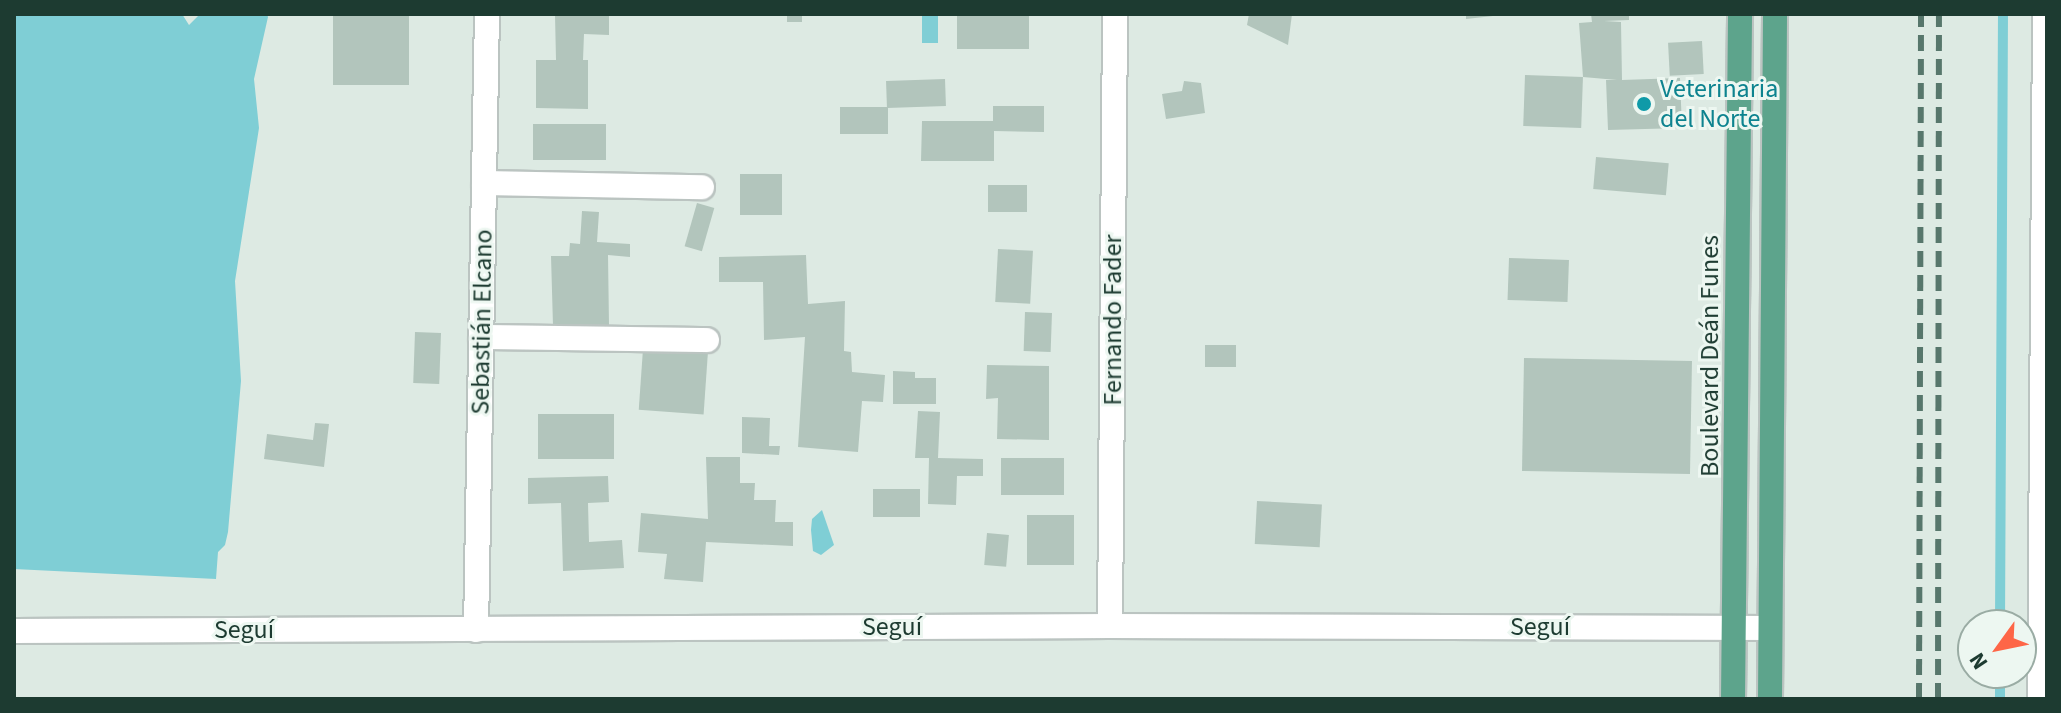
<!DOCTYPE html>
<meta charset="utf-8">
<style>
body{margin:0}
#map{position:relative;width:2061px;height:713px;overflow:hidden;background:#ddeae3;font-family:"Source Sans 3",sans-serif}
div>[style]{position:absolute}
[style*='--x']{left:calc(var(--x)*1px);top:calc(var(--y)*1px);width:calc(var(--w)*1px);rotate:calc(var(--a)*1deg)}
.water>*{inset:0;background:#7fced5;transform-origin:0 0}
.stream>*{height:10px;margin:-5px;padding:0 5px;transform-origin:5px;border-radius:5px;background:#7fced5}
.building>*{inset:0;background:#b2c5bc;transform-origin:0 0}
.roads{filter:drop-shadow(2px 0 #bbc4c1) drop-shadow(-2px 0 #bbc4c1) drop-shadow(0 2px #bbc4c1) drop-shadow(0 -2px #bbc4c1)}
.minor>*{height:24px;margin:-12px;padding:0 12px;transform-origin:12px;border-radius:12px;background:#fff}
.major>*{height:24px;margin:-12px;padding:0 12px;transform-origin:12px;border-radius:12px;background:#5da48c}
.rail>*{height:6px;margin-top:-3px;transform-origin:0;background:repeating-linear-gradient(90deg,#57776c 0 16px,transparent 0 24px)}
.dots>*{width:22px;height:22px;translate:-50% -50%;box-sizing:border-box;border:4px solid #edf7f1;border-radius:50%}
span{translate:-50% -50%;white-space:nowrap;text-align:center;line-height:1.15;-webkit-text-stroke:6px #edf7f1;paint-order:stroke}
.culture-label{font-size:26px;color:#0d838f}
.left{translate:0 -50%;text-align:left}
.street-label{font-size:26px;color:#1d3b31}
.frame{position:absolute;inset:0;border:16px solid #1d3b31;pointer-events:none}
.north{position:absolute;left:1957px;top:609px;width:80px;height:80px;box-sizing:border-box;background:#edf7f1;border:2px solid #9aaca4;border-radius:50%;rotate:237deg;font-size:22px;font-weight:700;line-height:32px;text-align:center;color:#1d3b31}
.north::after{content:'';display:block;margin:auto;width:28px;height:36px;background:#fe6647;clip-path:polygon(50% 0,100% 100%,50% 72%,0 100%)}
</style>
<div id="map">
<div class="water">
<div style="clip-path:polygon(14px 14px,182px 14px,189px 25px,200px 14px,267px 14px,268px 17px,254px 79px,259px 128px,235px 281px,241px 381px,228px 532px,225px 545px,218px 552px,216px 579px,14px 569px)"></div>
<div style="left:922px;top:14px;width:16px;height:29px"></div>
<div style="clip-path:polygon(822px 510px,834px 545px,821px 555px,813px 551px,811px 530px,812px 519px)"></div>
</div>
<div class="stream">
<div style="--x:2000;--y:625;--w:611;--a:-89.72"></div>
<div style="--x:2000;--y:699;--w:26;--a:-90"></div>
</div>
<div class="building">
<div style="left:333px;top:14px;width:76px;height:71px"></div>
<div style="clip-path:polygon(609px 14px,609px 35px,584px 34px,583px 60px,588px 60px,588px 109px,536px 108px,536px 60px,556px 60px,555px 15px)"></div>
<div style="left:787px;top:14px;width:15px;height:8px"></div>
<div style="left:957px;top:14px;width:72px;height:35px"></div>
<div style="clip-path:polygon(1249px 14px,1292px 14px,1288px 45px,1247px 25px)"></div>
<div style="clip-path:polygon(1466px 14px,1492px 14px,1493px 16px,1466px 19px)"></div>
<div style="clip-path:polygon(1591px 14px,1629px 14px,1629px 20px,1604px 21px,1621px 22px,1622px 80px,1680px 78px,1682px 128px,1608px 130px,1606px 80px,1617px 80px,1583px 77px,1579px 23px,1592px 22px)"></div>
<div style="left:1702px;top:41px;width:33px;height:34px;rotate:87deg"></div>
<div style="left:1525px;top:75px;width:58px;height:51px;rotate:2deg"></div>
<div style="left:945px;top:79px;width:27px;height:59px;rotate:88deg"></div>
<div style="clip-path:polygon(1184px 81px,1201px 83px,1205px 113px,1166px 119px,1162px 94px,1182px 91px)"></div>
<div style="clip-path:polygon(993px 106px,1044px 106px,1044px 132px,994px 131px,994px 161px,921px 161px,922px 121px,993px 121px)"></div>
<div style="left:840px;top:107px;width:48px;height:27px"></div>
<div style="left:533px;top:124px;width:73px;height:36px"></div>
<div style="left:1596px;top:157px;width:73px;height:32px;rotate:5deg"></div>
<div style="left:740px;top:174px;width:42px;height:41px"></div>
<div style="left:988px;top:185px;width:39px;height:27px"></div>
<div style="left:697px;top:203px;width:18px;height:45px;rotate:16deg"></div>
<div style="clip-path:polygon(582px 211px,599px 212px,597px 242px,630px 244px,630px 257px,608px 255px,609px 325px,553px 326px,551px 256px,569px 256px,570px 243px,580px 244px)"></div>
<div style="left:998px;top:249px;width:35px;height:53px;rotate:3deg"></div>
<div style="clip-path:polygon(806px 255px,808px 304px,845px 301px,844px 351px,851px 352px,852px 372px,885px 375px,883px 402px,862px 401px,858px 452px,798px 447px,805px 337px,764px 340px,763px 282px,719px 282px,719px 257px)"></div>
<div style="left:1509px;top:258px;width:60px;height:42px;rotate:2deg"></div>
<div style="left:1025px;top:312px;width:27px;height:39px;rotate:2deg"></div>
<div style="left:415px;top:332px;width:26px;height:51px;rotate:2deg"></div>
<div style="left:1205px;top:345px;width:31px;height:22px"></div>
<div style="left:643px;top:349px;width:65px;height:61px;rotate:4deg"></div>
<div style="left:1524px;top:358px;width:168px;height:113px;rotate:1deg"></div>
<div style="clip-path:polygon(987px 365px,1049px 366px,1049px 440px,997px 439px,998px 398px,986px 399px)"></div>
<div style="clip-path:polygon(893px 371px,915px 372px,915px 378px,936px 378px,936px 404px,893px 404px)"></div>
<div style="clip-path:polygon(918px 411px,940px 412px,938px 458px,983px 459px,983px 476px,957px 476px,956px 505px,928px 504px,929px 458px,915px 458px)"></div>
<div style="left:538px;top:414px;width:76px;height:45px"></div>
<div style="clip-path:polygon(742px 417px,770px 418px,769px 446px,780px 446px,779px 455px,742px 453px)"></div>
<div style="clip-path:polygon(315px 423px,329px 424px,324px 467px,264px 459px,267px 434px,313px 440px)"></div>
<div style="clip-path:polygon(706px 457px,740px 457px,740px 483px,755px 483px,754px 500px,776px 500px,775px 522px,793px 522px,793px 546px,706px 542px,703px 582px,664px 579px,667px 554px,638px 552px,641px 513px,708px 519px)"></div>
<div style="left:1001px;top:458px;width:63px;height:37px"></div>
<div style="clip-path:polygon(608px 476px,609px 502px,588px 503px,589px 542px,622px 540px,624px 568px,563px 571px,561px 503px,528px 504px,528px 478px)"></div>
<div style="left:873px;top:489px;width:47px;height:28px"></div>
<div style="left:1257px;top:501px;width:65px;height:43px;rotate:3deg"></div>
<div style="left:1027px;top:515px;width:47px;height:50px"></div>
<div style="left:987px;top:533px;width:22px;height:32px;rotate:5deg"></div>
</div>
<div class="roads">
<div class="minor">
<div style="--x:484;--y:183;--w:218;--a:1.1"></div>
<div style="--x:481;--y:337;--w:226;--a:0.8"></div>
<div style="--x:1110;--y:626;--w:612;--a:-89.53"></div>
<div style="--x:476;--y:630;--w:616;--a:-88.98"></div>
<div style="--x:14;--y:631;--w:1096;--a:-0.26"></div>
<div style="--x:1110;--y:626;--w:660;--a:0.17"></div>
<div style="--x:2040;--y:699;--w:685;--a:-89.58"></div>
</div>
<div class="major">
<div style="--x:1733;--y:699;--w:685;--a:-89.41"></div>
<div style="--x:1770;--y:699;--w:685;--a:-89.58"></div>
</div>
</div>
<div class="rail">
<div style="--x:1919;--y:699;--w:685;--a:-89.83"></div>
<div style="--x:1938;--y:699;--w:685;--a:-89.92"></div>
</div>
<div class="dots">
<div style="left:1644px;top:104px;background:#0f9aa8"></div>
</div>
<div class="culture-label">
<span class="left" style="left:1660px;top:104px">Veterinaria<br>del Norte</span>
</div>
<div class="street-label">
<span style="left:1113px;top:320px;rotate:-90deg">Fernando Fader</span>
<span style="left:482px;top:322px;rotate:-89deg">Sebastián Elcano</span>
<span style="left:1710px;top:356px;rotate:-90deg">Boulevard Deán Funes</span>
<span style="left:892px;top:627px">Seguí</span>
<span style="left:1540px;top:627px">Seguí</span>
<span style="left:244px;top:630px">Seguí</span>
</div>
<div class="frame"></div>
<div class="north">N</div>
</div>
